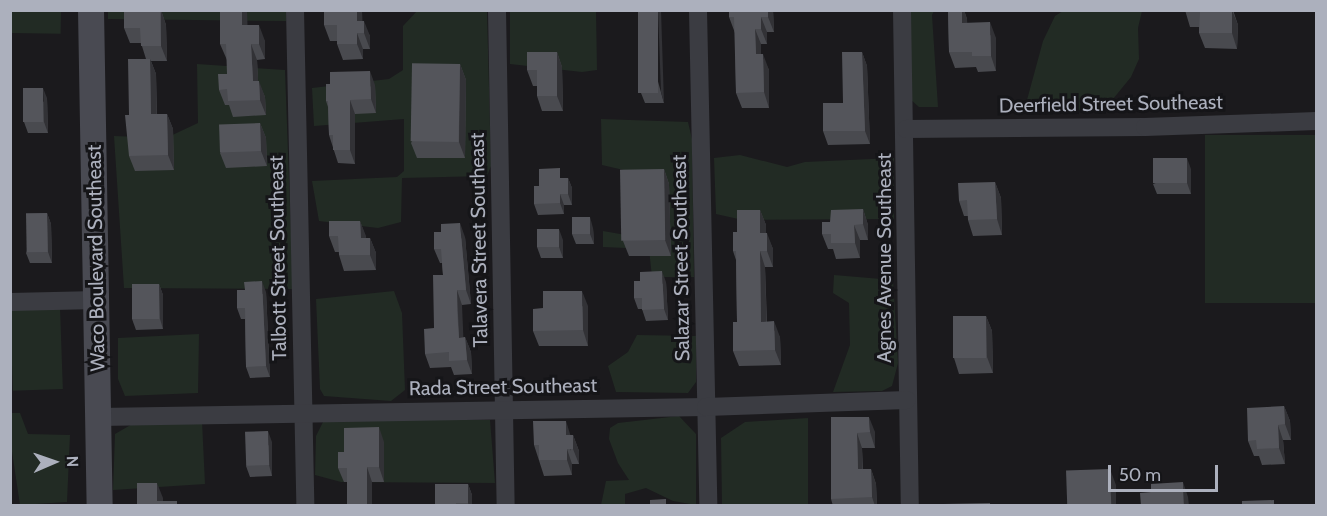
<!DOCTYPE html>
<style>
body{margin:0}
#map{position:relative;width:1327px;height:516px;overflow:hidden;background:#1b1a1d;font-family:Cabin,sans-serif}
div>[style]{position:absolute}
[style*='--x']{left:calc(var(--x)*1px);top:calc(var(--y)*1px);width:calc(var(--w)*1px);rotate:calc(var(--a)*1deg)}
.green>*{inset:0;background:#222b24;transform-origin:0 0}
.street>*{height:18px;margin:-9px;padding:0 9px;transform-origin:9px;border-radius:9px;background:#3b3c42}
.secondary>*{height:26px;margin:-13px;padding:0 13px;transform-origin:13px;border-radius:13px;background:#494a52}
.wall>*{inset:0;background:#494a4f}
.shaded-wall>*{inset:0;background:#323236}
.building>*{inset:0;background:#54555b;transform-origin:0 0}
span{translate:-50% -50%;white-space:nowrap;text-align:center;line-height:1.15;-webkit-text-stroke:6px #151518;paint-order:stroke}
.street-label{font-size:20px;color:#acb0bd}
.frame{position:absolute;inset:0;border:12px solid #acb0bd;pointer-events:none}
.north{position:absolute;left:24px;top:432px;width:60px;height:60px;-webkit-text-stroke:4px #151518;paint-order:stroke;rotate:88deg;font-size:16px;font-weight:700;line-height:24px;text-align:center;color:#acb0bd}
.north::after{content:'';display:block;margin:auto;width:21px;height:27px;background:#acb0bd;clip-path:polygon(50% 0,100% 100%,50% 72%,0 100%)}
.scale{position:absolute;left:1108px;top:465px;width:110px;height:27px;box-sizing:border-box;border:3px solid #acb0bd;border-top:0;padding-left:8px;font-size:18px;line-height:21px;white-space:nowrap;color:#acb0bd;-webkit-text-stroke:4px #151518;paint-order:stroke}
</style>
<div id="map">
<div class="green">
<div style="left:11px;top:10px;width:50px;height:23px;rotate:1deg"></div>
<div style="clip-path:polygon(286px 10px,286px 21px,108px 19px,108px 11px)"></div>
<div style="clip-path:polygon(417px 11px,487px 11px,491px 166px,487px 176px,402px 178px,401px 222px,378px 228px,319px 221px,312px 181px,397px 177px,404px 171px,404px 119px,314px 126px,312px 88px,389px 79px,403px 70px,403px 26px)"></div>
<div style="clip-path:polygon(510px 11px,596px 11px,597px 70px,582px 72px,510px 64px)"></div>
<div style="clip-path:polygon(908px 11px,934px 11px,932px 15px,938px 107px,919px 107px,911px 100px)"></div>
<div style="clip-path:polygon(1063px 11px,1142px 11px,1138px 28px,1139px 59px,1131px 77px,1104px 110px,1024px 111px,1043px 41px,1055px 16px)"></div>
<div style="clip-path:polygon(197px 64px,285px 70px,293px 289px,124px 288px,114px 136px,166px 138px,198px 123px)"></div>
<div style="clip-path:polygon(601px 119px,688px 122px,692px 139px,694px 277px,652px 277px,649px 249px,603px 247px,603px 231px,643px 238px,628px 171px,602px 165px)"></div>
<div style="left:1316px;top:135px;width:168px;height:111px;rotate:90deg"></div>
<div style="clip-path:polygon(740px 155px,787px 167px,805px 162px,894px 158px,894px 219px,743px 220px,716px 214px,714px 158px)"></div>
<div style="clip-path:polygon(834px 275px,893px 280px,898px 363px,892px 386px,882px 391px,833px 392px,850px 345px,849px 303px,833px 293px)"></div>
<div style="clip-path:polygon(394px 291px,402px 313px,405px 390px,391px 401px,324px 396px,320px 389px,316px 299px)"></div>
<div style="left:60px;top:307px;width:82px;height:50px;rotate:88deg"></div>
<div style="clip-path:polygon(199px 334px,198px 393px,125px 396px,118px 379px,118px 338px)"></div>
<div style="clip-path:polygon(637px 335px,696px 336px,696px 382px,688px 393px,616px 392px,608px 366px,628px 352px)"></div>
<div style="clip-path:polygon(11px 413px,20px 413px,28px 434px,70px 435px,67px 502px,20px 505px,11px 445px)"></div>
<div style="clip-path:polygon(679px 416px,696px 434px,696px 505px,673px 501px,646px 488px,625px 494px,625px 505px,601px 505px,606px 481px,629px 480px,618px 463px,609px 439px,610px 428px,618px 423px)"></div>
<div style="clip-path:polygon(325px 418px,490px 420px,495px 483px,341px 482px,315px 475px,316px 436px)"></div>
<div style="clip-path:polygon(808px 418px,808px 505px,722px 505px,721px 438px,745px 422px)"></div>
<div style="clip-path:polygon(202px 421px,205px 484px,113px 490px,115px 434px,134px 423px)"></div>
</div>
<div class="street">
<div style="--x:295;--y:10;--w:496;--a:88.8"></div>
<div style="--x:497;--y:10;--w:496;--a:89"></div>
<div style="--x:698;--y:10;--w:496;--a:88.8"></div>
<div style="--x:902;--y:10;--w:496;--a:89.1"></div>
<div style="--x:906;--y:129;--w:239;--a:-0.5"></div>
<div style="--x:1145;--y:127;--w:171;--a:-2"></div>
<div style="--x:10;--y:302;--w:87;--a:-1.3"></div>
<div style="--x:99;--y:417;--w:607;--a:-0.94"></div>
<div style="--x:706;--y:407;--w:201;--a:-2"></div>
</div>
<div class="secondary">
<div style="--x:91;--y:10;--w:496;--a:89"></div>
</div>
<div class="wall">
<div style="clip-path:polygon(161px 10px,166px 25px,167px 61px,151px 61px,156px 74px,157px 114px,167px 114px,173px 129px,174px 170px,135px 171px,129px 156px,129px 115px,146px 59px,141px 43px,130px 43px,124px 28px)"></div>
<div style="clip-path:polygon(220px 10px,247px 10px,247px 25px,265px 41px,265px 59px,257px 60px,258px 81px,265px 97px,266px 115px,233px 117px,229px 105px,225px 105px,219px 90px,227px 74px,227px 60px,220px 44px)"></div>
<div style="clip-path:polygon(638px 10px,664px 103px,645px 103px,641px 93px)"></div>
<div style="clip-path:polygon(729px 10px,773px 10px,774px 32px,767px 32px,767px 44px,761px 44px,761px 54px,769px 70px,769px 108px,742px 108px,736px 93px,735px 33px,729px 17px)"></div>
<div style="clip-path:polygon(948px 10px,964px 10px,967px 19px,967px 23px,996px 38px,996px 71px,978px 72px,976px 67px,955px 68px,949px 52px)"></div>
<div style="clip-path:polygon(1185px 10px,1233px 10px,1238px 25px,1237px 49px,1205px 48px,1199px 33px,1199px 27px,1190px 27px)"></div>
<div style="clip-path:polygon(362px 21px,370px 36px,370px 49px,363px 49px,363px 59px,343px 60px,337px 44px,337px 41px,330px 41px,324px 25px)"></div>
<div style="clip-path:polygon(557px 52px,562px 67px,563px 111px,542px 111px,537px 96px,537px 86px,533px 86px,527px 70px)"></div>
<div style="clip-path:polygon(862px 52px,867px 66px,870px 144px,828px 145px,823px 131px,843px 103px)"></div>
<div style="clip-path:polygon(460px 64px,466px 80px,465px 158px,417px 158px,411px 143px)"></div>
<div style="clip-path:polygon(375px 85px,376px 113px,355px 114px,355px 164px,338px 163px,329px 135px,328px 107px,326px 101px)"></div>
<div style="clip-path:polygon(47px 98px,48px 133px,28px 133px,24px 122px)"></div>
<div style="clip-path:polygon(260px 123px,266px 138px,267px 166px,226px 168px,220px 153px)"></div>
<div style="clip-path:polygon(664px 169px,669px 184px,671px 256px,629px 256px,623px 241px)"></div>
<div style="clip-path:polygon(1191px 169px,1191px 194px,1157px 194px,1153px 184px)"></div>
<div style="clip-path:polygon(563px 178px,568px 178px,572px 188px,572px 205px,564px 205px,564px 214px,538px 215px,534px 204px,539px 186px)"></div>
<div style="clip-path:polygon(995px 182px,1001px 198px,1002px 235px,973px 236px,968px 220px,968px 216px,964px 216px,959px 201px)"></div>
<div style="clip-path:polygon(863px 209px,868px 225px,868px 240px,860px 240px,860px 258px,836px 259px,833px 249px,828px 249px,822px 234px,830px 222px)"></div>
<div style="clip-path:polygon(760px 210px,766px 225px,766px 233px,773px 249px,773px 267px,765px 267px,767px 322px,780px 337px,781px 365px,739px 366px,733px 351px,737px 322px,736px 260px,733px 251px,737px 232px)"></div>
<div style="clip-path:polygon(47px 213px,51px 224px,52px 263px,30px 263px,26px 253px)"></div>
<div style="clip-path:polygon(360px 221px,366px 238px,370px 238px,376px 253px,376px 270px,344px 271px,339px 255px,339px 252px,335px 252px,329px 236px)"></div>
<div style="clip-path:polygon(593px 228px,594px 244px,576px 244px,572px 234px)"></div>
<div style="clip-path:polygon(465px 237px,471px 304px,462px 305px,462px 324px,463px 338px,465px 337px,471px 352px,472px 374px,454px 375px,451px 367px,430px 368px,425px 354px,434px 328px,443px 275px,442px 263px,440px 263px,434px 249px)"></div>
<div style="clip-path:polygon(563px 240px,563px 258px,541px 258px,537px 247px)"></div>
<div style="clip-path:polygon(666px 282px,668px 320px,646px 321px,642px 309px,638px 309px,634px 298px)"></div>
<div style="clip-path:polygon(159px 284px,163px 295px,163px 329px,136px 330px,132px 319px)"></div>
<div style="clip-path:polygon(266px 292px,270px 377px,250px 378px,246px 367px,245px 319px,241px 319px,237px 308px)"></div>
<div style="clip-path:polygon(588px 306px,588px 346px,539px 346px,533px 331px,543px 308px)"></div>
<div style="clip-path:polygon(986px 316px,992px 331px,993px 373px,959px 374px,954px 358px)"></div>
<div style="clip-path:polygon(1284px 406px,1290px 421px,1291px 440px,1283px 440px,1285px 464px,1262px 465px,1259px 456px,1254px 456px,1248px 441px)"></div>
<div style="clip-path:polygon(831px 417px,875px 432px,875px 448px,862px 448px,863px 469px,871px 469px,876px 484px,877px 506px,833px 506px,831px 499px)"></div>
<div style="clip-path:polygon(571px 435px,573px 435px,579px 451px,579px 464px,572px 464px,572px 475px,544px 476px,534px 445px)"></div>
<div style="clip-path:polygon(272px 442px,272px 476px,250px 477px,246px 466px)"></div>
<div style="clip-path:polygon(384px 442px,384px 482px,344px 482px,338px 468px,344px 452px)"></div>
<div style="clip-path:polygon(468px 484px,472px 495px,472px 506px,435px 506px)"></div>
</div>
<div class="shaded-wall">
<div style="clip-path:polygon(161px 10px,166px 25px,167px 61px,161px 46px)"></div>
<div style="clip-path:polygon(242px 10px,247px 10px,248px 41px,242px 25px)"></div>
<div style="clip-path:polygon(357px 10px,362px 10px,363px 33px,357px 21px)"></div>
<div style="clip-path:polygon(658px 10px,661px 10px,664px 103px,661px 92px)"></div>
<div style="clip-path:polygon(768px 10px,773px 10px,774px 32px,768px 17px)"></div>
<div style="clip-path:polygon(962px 10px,964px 10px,967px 19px,968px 38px,962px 23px)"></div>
<div style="clip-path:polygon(1232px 10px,1238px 25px,1237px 49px,1232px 33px)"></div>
<div style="clip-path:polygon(761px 17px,767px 32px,767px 44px,761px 29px)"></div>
<div style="clip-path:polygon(364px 21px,370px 36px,370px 49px,364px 33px)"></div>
<div style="clip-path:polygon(990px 22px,996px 38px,996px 71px,991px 56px)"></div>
<div style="clip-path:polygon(259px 25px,265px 41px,265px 59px,259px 44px)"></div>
<div style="clip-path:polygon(755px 29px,761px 44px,761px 70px,756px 54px)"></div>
<div style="clip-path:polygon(357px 33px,363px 49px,363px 59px,357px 44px)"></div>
<div style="clip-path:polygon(251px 44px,257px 60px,259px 97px,253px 81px)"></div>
<div style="clip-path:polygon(557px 52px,562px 67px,563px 111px,557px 96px)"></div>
<div style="clip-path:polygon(862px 52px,867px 66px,870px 144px,865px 131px)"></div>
<div style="clip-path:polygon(763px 54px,769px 70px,769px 108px,764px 92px)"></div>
<div style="clip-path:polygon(150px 59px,156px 74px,157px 130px,151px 114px)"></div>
<div style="clip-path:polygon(460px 64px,466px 80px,465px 158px,459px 142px)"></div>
<div style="clip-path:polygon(370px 71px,375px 85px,376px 113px,371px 99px)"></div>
<div style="clip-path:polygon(259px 81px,265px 97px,266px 115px,260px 100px)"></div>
<div style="clip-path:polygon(43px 88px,47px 98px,48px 133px,44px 122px)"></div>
<div style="clip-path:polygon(350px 100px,355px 114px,355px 164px,350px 150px)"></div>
<div style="clip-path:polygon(167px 114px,173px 129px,174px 170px,168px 155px)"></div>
<div style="clip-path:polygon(260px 123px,266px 138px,267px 166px,261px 151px)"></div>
<div style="clip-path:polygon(1187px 158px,1191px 169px,1191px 194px,1187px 183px)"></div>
<div style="clip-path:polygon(664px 169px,669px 184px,671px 256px,665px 240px)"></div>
<div style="clip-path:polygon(568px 178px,572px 188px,572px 205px,568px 194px)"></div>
<div style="clip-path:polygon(995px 182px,1001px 198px,1002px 235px,997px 219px)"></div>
<div style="clip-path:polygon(560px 194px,564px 205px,564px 214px,560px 203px)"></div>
<div style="clip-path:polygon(863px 209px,868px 225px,868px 240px,863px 224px)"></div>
<div style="clip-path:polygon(760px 210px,766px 225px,766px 249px,760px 233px)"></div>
<div style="clip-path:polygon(47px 213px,51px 224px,52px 263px,48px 252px)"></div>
<div style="clip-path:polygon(590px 217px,593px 228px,594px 244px,590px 234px)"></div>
<div style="clip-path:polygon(360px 221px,366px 236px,366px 254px,361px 238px)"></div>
<div style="clip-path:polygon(460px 223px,465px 237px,471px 304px,466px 290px)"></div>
<div style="clip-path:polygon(854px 225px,860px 240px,860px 258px,855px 243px)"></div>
<div style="clip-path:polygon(559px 229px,563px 240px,563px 258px,559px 247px)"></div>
<div style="clip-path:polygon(767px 233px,773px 249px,773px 267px,767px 251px)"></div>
<div style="clip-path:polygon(370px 238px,376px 253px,376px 270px,370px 255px)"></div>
<div style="clip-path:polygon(760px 251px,765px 267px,767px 337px,761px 322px)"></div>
<div style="clip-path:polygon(662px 271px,666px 282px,668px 320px,664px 309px)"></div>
<div style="clip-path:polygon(262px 281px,266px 292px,270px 377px,266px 366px)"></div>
<div style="clip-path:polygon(159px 284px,163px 295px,163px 329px,160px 319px)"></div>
<div style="clip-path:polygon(457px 290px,462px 305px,464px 352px,459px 338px)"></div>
<div style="clip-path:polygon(582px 291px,588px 306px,588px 346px,583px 330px)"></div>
<div style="clip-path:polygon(986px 316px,992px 331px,993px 373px,987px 357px)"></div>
<div style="clip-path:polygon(774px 321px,780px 337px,781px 365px,775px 350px)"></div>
<div style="clip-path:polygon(465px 337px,471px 352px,472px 374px,467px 360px)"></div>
<div style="clip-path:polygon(1284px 406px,1290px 421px,1291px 440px,1285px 424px)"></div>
<div style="clip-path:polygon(869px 417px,875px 432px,875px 448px,870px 432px)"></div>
<div style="clip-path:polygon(566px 421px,571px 437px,571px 451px,566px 435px)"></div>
<div style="clip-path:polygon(1278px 425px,1283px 440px,1285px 464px,1279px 448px)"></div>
<div style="clip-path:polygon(379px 427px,384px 442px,384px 482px,379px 467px)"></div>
<div style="clip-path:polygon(268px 431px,272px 442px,272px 476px,269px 465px)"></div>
<div style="clip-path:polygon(857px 433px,862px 448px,863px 485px,858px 469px)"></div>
<div style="clip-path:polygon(573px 435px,579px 451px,579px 464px,573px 449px)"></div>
<div style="clip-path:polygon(567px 449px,572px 464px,572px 475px,567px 460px)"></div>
<div style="clip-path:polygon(367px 467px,372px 482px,372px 506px,367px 506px)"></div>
<div style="clip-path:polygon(871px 469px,876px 484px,877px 506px,875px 506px,872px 497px)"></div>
<div style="clip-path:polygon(1110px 469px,1116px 485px,1116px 506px,1111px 506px)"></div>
<div style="clip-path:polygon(1183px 482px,1188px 497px,1189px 506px,1184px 506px)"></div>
<div style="clip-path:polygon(157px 483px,163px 498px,163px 506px,157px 501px)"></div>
<div style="clip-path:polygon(468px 484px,472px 495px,472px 506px,469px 506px,468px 503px)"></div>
</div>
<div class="building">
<div style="clip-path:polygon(124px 10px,160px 10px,161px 46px,141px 46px,140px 28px,124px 28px)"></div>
<div style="clip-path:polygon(220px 10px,242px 10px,242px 25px,259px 25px,259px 44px,251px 44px,253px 81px,259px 81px,260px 100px,228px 101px,227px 89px,219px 90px,218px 74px,227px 74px,226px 44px,220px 44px)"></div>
<div style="clip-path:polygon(324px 10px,357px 10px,357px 21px,364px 21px,364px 33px,357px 33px,357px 44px,337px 44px,337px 25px,324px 25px)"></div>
<div style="left:638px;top:10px;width:20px;height:83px"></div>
<div style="clip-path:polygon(729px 10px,768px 10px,768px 17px,761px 17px,761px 29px,755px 29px,756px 54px,763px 54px,764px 92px,736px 93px,734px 17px,729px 17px)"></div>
<div style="clip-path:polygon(948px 10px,962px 10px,962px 23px,990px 22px,991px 56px,972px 56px,972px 52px,949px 52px)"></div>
<div style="clip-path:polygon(1185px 10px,1232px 10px,1232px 33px,1199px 33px,1200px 12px,1185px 12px)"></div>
<div style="clip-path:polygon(527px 52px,557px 52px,557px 96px,537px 96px,537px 70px,527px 70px)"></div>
<div style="clip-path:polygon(842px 52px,862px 52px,865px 131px,823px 131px,823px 103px,843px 103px)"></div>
<div style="clip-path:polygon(128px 59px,150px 59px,151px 114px,167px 114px,168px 155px,129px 156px,125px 115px,129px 115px)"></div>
<div style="left:460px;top:64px;width:78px;height:48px;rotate:91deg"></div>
<div style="clip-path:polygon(370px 71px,371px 99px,350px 100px,350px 150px,333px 150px,333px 135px,329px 135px,328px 101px,326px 101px,326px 84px,330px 84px,330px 72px)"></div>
<div style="left:23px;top:88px;width:20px;height:34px"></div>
<div style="left:260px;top:123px;width:28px;height:41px;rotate:88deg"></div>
<div style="left:1187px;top:158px;width:25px;height:34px;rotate:90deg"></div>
<div style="clip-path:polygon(560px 168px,560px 178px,568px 178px,568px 194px,560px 194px,560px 203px,534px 204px,534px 186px,539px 186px,539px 169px)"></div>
<div style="left:664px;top:169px;width:71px;height:44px;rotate:89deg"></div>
<div style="clip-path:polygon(995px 182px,997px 219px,968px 220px,967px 200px,959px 201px,958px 183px)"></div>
<div style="clip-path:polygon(863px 209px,863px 224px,854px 225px,855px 243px,831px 243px,831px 234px,822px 234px,822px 222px,830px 222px,831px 210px)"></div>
<div style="clip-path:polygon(737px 210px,760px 210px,760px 233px,767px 233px,767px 251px,760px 251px,761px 322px,774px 321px,775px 350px,733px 351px,733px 322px,737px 322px,736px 251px,733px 251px,733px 232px,737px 232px)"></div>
<div style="left:47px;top:213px;width:39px;height:21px;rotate:89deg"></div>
<div style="left:590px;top:217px;width:17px;height:18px;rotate:90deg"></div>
<div style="clip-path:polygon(329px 221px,360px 221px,361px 238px,370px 238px,370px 255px,339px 255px,338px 236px,329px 236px)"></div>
<div style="clip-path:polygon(460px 223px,466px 290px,457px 290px,457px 310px,459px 338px,465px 337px,467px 360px,449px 361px,449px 352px,425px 354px,424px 329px,434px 328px,433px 275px,443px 275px,441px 249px,434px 249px,434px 232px,441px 232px,441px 224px)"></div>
<div style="left:559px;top:229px;width:18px;height:22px;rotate:90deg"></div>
<div style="clip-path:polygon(662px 271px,664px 309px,642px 310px,642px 298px,634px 298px,634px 281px,640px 281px,640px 272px)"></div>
<div style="clip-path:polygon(262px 281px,266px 366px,246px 367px,245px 308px,237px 308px,237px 290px,245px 290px,244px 282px)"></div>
<div style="left:132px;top:284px;width:27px;height:35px"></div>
<div style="clip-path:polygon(543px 291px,582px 291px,583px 330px,533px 331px,533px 309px,543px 308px)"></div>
<div style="left:953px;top:316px;width:33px;height:42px"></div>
<div style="clip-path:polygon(1284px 406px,1285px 424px,1278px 425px,1279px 448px,1257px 449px,1256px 440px,1248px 441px,1247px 408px)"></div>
<div style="clip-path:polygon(831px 417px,869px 417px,870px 432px,857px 433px,858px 469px,871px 469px,872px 497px,831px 499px)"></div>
<div style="clip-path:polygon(533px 421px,566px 421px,566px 435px,573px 435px,573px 449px,567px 449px,567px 460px,539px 460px,539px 445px,534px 445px)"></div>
<div style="clip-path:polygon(379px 427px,379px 467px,367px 467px,367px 506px,347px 506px,347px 468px,338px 468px,338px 452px,344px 452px,344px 428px)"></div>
<div style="left:268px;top:431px;width:34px;height:23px;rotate:88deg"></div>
<div style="left:1110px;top:469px;width:37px;height:44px;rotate:88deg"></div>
<div style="clip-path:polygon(1183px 482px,1184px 506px,1141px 506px,1140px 493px,1151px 492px,1151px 484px)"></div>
<div style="clip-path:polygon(137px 483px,157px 483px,157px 501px,177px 501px,177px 506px,137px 506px)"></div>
<div style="clip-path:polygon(435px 484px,468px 484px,468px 503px,456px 503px,456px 506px,435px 506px)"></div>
<div style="clip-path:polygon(666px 499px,666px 506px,650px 506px,650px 500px)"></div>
<div style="clip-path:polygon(1274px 500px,1274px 506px,1242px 506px,1242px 501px)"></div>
<div style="clip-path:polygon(990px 503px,990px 506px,943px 506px,943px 504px)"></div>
</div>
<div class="street-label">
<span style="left:1111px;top:104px;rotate:-1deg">Deerfield Street Southeast</span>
<span style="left:479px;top:240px;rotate:-91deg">Talavera Street Southeast</span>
<span style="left:96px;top:258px;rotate:-91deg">Waco Boulevard Southeast</span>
<span style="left:278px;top:258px;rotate:-91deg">Talbott Street Southeast</span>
<span style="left:681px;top:258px;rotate:-91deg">Salazar Street Southeast</span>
<span style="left:884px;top:258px;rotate:-90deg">Agnes Avenue Southeast</span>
<span style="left:503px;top:387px;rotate:-1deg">Rada Street Southeast</span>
</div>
<div class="frame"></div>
<div class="north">N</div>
<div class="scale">50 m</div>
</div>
